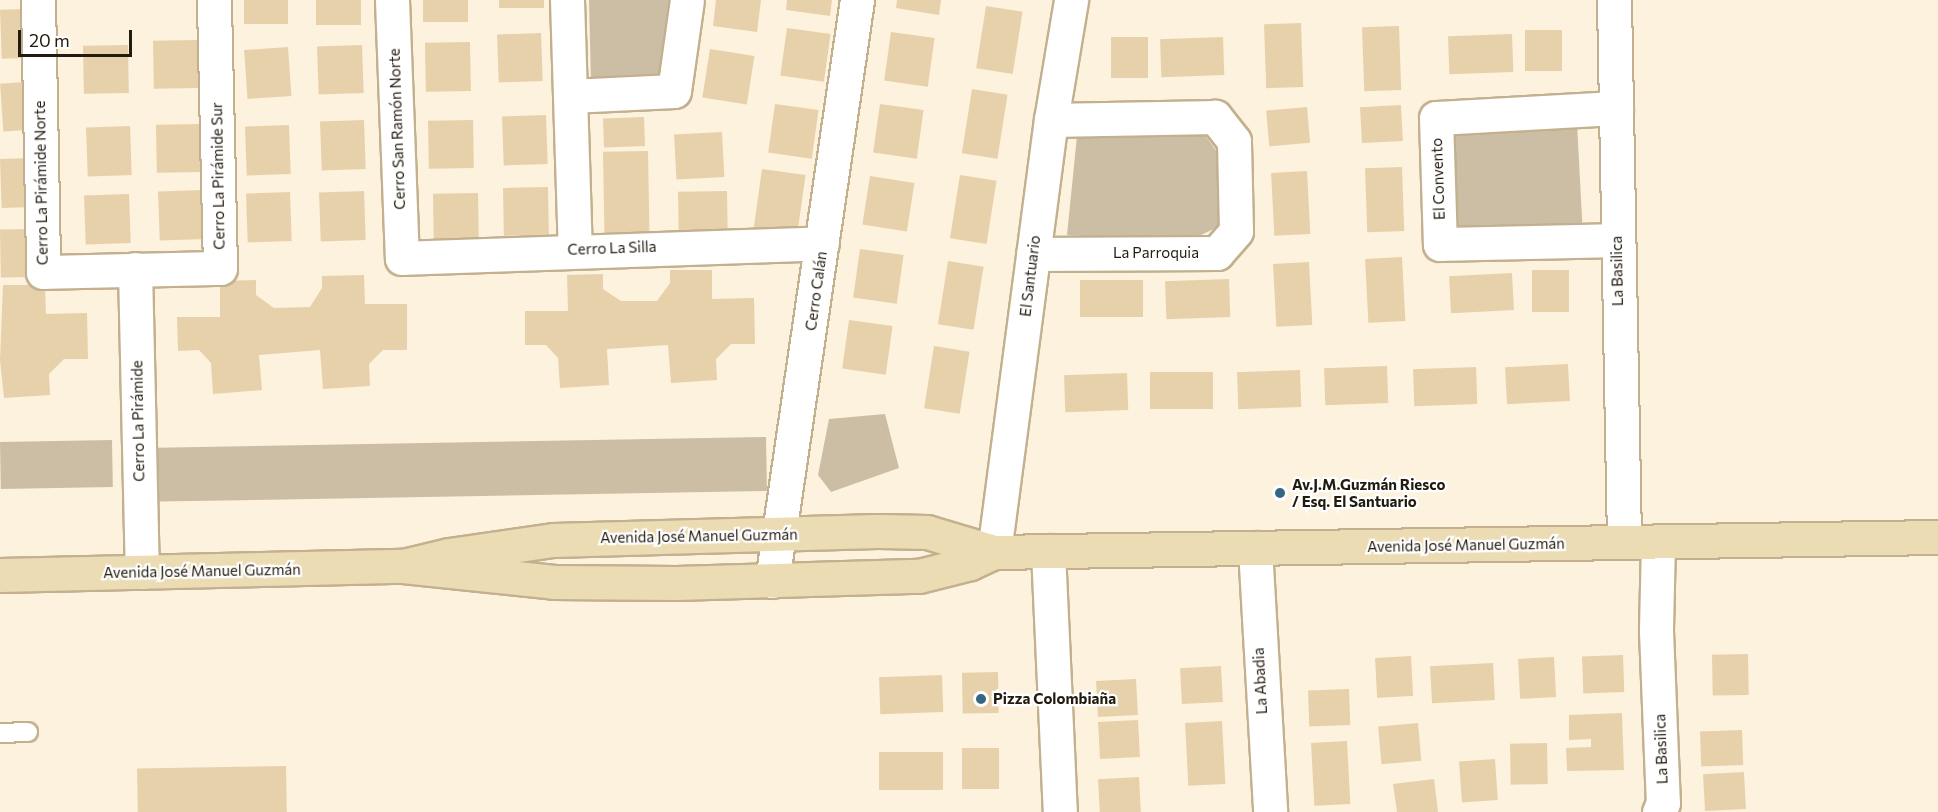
<!DOCTYPE html>
<meta charset="utf-8">
<style>
body{margin:0}
#map{position:relative;width:1938px;height:812px;overflow:hidden;background:#fdf2dd;font-family:Commissioner,sans-serif}
div>[style]{position:absolute}
[style*='--x']{left:calc(var(--x)*1px);top:calc(var(--y)*1px);width:calc(var(--w)*1px);rotate:calc(var(--a)*1deg)}
.green>*{inset:0;background:#ccbea5;transform-origin:0 0}
.building>*{inset:0;background:#e7d1aa;transform-origin:0 0}
.roads{filter:drop-shadow(2px 0 #c3b08f) drop-shadow(-2px 0 #c3b08f) drop-shadow(0 2px #c3b08f) drop-shadow(0 -2px #c3b08f)}
.lane>*{height:18px;margin:-9px;padding:0 9px;transform-origin:9px;border-radius:9px;background:#fff}
.street>*{height:33px;margin:-16.5px;padding:0 16.5px;transform-origin:16.5px;border-radius:16.5px;background:#fff}
.secondary>*{height:33px;margin:-16.5px;padding:0 16.5px;transform-origin:16.5px;border-radius:16.5px;background:#ecdcb4}
.dots>*{width:16px;height:16px;translate:-50% -50%;box-sizing:border-box;border:3px solid #fff;border-radius:50%}
span{translate:-50% -50%;white-space:nowrap;text-align:center;line-height:1.15;-webkit-text-stroke:4.5px #fff;paint-order:stroke}
.street-label{font-size:15px;color:#221b0f}
.poi-label{font-size:15px;color:#221b0f;font-weight:700}
.left{translate:0 -50%;text-align:left}
.scale{position:absolute;left:18px;top:30px;width:114px;height:27px;box-sizing:border-box;border:3px solid #221b0f;border-top:0;padding-left:8px;font-size:18px;line-height:21px;white-space:nowrap;color:#221b0f;-webkit-text-stroke:4px #fff;paint-order:stroke}
</style>
<div id="map">
<div class="green">
<div style="clip-path:polygon(589px 0,669px 0,659px 76px,591px 83px)"></div>
<div style="left:1577px;top:123px;width:106px;height:129px;rotate:87deg"></div>
<div style="clip-path:polygon(1204px 134px,1218px 153px,1218px 227px,1201px 235px,1137px 239px,1067px 235px,1077px 136px)"></div>
<div style="clip-path:polygon(885px 414px,899px 468px,831px 492px,818px 475px,829px 419px)"></div>
<div style="left:766px;top:437px;width:54px;height:609px;rotate:89deg"></div>
<div style="left:112px;top:440px;width:47px;height:112px;rotate:89deg"></div>
</div>
<div class="building">
<div style="left:244px;top:0;width:44px;height:24px"></div>
<div style="left:316px;top:0;width:45px;height:25px"></div>
<div style="left:423px;top:0;width:45px;height:22px"></div>
<div style="left:499px;top:0;width:45px;height:8px"></div>
<div style="clip-path:polygon(716px 0,761px 0,757px 32px,713px 26px)"></div>
<div style="clip-path:polygon(787px 0,832px 0,830px 16px,786px 10px)"></div>
<div style="clip-path:polygon(897px 0,941px 0,939px 15px,896px 8px)"></div>
<div style="left:986px;top:6px;width:37px;height:63px;rotate:9deg"></div>
<div style="left:23px;top:9px;width:49px;height:23px;rotate:88deg"></div>
<div style="left:1301px;top:23px;width:64px;height:37px;rotate:88deg"></div>
<div style="left:1399px;top:26px;width:64px;height:37px;rotate:88deg"></div>
<div style="left:787px;top:28px;width:44px;height:48px;rotate:8deg"></div>
<div style="left:1562px;top:30px;width:41px;height:37px;rotate:90deg"></div>
<div style="left:891px;top:32px;width:44px;height:49px;rotate:8deg"></div>
<div style="left:541px;top:33px;width:48px;height:44px;rotate:88deg"></div>
<div style="left:1512px;top:34px;width:38px;height:64px;rotate:88deg"></div>
<div style="left:1111px;top:37px;width:37px;height:41px"></div>
<div style="left:1223px;top:37px;width:38px;height:63px;rotate:88deg"></div>
<div style="left:198px;top:40px;width:48px;height:45px;rotate:89deg"></div>
<div style="left:470px;top:42px;width:49px;height:45px;rotate:89deg"></div>
<div style="left:128px;top:45px;width:48px;height:45px;rotate:89deg"></div>
<div style="left:362px;top:45px;width:48px;height:45px;rotate:88deg"></div>
<div style="left:288px;top:47px;width:49px;height:44px;rotate:86deg"></div>
<div style="left:710px;top:49px;width:45px;height:49px;rotate:9deg"></div>
<div style="left:24px;top:82px;width:48px;height:24px;rotate:86deg"></div>
<div style="left:972px;top:89px;width:36px;height:65px;rotate:9deg"></div>
<div style="left:775px;top:104px;width:44px;height:49px;rotate:8deg"></div>
<div style="left:880px;top:104px;width:44px;height:49px;rotate:8deg"></div>
<div style="left:1401px;top:105px;width:36px;height:41px;rotate:87deg"></div>
<div style="left:1307px;top:107px;width:36px;height:41px;rotate:85deg"></div>
<div style="left:546px;top:115px;width:49px;height:44px;rotate:88deg"></div>
<div style="left:644px;top:117px;width:29px;height:41px;rotate:88deg"></div>
<div style="left:364px;top:120px;width:49px;height:44px;rotate:88deg"></div>
<div style="left:473px;top:120px;width:48px;height:45px;rotate:89deg"></div>
<div style="left:201px;top:124px;width:48px;height:45px;rotate:89deg"></div>
<div style="left:289px;top:125px;width:49px;height:44px;rotate:88deg"></div>
<div style="left:130px;top:126px;width:49px;height:44px;rotate:88deg"></div>
<div style="left:722px;top:132px;width:45px;height:48px;rotate:87deg"></div>
<div style="left:648px;top:151px;width:81px;height:45px;rotate:89deg"></div>
<div style="left:31px;top:158px;width:49px;height:31px;rotate:88deg"></div>
<div style="left:1402px;top:167px;width:64px;height:37px;rotate:88deg"></div>
<div style="left:762px;top:169px;width:44px;height:60px;rotate:8deg"></div>
<div style="left:1307px;top:171px;width:63px;height:36px;rotate:87deg"></div>
<div style="left:960px;top:175px;width:37px;height:64px;rotate:9deg"></div>
<div style="left:870px;top:176px;width:45px;height:49px;rotate:9deg"></div>
<div style="left:548px;top:187px;width:48px;height:45px;rotate:89deg"></div>
<div style="left:202px;top:190px;width:49px;height:44px;rotate:88deg"></div>
<div style="left:364px;top:191px;width:49px;height:45px;rotate:88deg"></div>
<div style="left:727px;top:191px;width:45px;height:49px;rotate:89deg"></div>
<div style="left:290px;top:192px;width:49px;height:44px;rotate:88deg"></div>
<div style="left:478px;top:193px;width:48px;height:45px;rotate:89deg"></div>
<div style="left:129px;top:194px;width:49px;height:45px;rotate:88deg"></div>
<div style="left:33px;top:229px;width:48px;height:33px;rotate:89deg"></div>
<div style="left:860px;top:249px;width:44px;height:49px;rotate:8deg"></div>
<div style="left:1402px;top:257px;width:64px;height:37px;rotate:87deg"></div>
<div style="left:948px;top:261px;width:36px;height:64px;rotate:9deg"></div>
<div style="left:1309px;top:262px;width:63px;height:36px;rotate:87deg"></div>
<div style="clip-path:polygon(670px 270px,712px 270px,712px 299px,754px 298px,755px 344px,731px 344px,716px 359px,717px 380px,671px 383px,668px 345px,607px 349px,609px 385px,560px 388px,558px 358px,546px 345px,525px 345px,525px 311px,568px 311px,567px 275px,603px 274px,603px 289px,621px 301px,657px 301px,670px 283px)"></div>
<div style="left:1532px;top:270px;width:37px;height:42px"></div>
<div style="left:1512px;top:273px;width:37px;height:63px;rotate:87deg"></div>
<div style="clip-path:polygon(364px 275px,365px 304px,407px 304px,407px 350px,383px 350px,369px 364px,370px 386px,323px 389px,320px 350px,259px 355px,262px 390px,213px 394px,211px 363px,199px 350px,178px 351px,177px 317px,220px 317px,220px 281px,256px 280px,256px 295px,274px 308px,310px 307px,322px 288px,322px 276px)"></div>
<div style="left:1229px;top:279px;width:38px;height:64px;rotate:88deg"></div>
<div style="left:1143px;top:280px;width:37px;height:63px;rotate:90deg"></div>
<div style="clip-path:polygon(3px 285px,45px 285px,46px 314px,87px 313px,88px 359px,64px 359px,49px 374px,50px 395px,4px 398px,0 360px)"></div>
<div style="left:849px;top:320px;width:44px;height:49px;rotate:8deg"></div>
<div style="left:934px;top:346px;width:36px;height:63px;rotate:9deg"></div>
<div style="left:1568px;top:364px;width:37px;height:63px;rotate:87deg"></div>
<div style="left:1387px;top:366px;width:37px;height:63px;rotate:88deg"></div>
<div style="left:1476px;top:367px;width:37px;height:63px;rotate:88deg"></div>
<div style="left:1300px;top:370px;width:37px;height:63px;rotate:88deg"></div>
<div style="left:1213px;top:372px;width:37px;height:63px;rotate:90deg"></div>
<div style="left:1127px;top:373px;width:37px;height:63px;rotate:88deg"></div>
<div style="left:1748px;top:654px;width:41px;height:36px;rotate:89deg"></div>
<div style="left:1623px;top:655px;width:37px;height:41px;rotate:88deg"></div>
<div style="left:1411px;top:656px;width:40px;height:36px;rotate:87deg"></div>
<div style="left:1554px;top:657px;width:40px;height:36px;rotate:87deg"></div>
<div style="left:1493px;top:663px;width:37px;height:63px;rotate:87deg"></div>
<div style="left:1221px;top:666px;width:36px;height:41px;rotate:87deg"></div>
<div style="left:998px;top:672px;width:41px;height:36px;rotate:89deg"></div>
<div style="left:942px;top:675px;width:37px;height:63px;rotate:88deg"></div>
<div style="left:1136px;top:679px;width:36px;height:40px;rotate:87deg"></div>
<div style="left:1349px;top:689px;width:36px;height:41px;rotate:88deg"></div>
<div style="clip-path:polygon(1622px 713px,1624px 770px,1567px 771px,1566px 748px,1591px 747px,1591px 739px,1569px 740px,1569px 715px)"></div>
<div style="left:1138px;top:720px;width:37px;height:40px;rotate:87deg"></div>
<div style="left:1222px;top:721px;width:63px;height:37px;rotate:87deg"></div>
<div style="left:1418px;top:723px;width:38px;height:40px;rotate:85deg"></div>
<div style="left:1742px;top:730px;width:35px;height:42px;rotate:88deg"></div>
<div style="left:1347px;top:741px;width:63px;height:36px;rotate:87deg"></div>
<div style="left:1547px;top:743px;width:41px;height:37px;rotate:89deg"></div>
<div style="left:999px;top:748px;width:41px;height:37px;rotate:90deg"></div>
<div style="left:943px;top:752px;width:38px;height:64px;rotate:90deg"></div>
<div style="left:1495px;top:759px;width:41px;height:36px;rotate:86deg"></div>
<div style="left:286px;top:766px;width:46px;height:149px;rotate:89deg"></div>
<div style="left:1744px;top:772px;width:37px;height:41px;rotate:87deg"></div>
<div style="left:1139px;top:777px;width:35px;height:41px;rotate:87deg"></div>
<div style="clip-path:polygon(1434px 779px,1438px 812px,1397px 812px,1393px 784px)"></div>
</div>
<div class="roads">
<div class="lane">
<div style="--x:0;--y:733;--w:28;--a:-2"></div>
</div>
<div class="street">
<div style="--x:38;--y:0;--w:272;--a:88.9"></div>
<div style="--x:43;--y:272;--w:177;--a:-1.3"></div>
<div style="--x:220;--y:268;--w:268;--a:-91.3"></div>
<div style="--x:392;--y:0;--w:258;--a:87.8"></div>
<div style="--x:402;--y:258;--w:420;--a:-2"></div>
<div style="--x:567;--y:0;--w:249;--a:88.2"></div>
<div style="--x:1614;--y:0;--w:542;--a:88.94"></div>
<div style="--x:570;--y:96;--w:104;--a:-2.8"></div>
<div style="--x:674;--y:91;--w:92;--a:-81.9"></div>
<div style="--x:1616;--y:108;--w:180;--a:176.8"></div>
<div style="--x:1436;--y:118;--w:126;--a:88.2"></div>
<div style="--x:1440;--y:244;--w:176;--a:-1.3"></div>
<div style="--x:1033;--y:254;--w:184;--a:-0.3"></div>
<div style="--x:1217;--y:253;--w:29;--a:-49"></div>
<div style="--x:1236;--y:231;--w:90;--a:-91.3"></div>
<div style="--x:1234;--y:141;--w:31;--a:-128"></div>
<div style="--x:1215;--y:117;--w:164;--a:179"></div>
<div style="--x:135;--y:269;--w:303;--a:88.7"></div>
<div style="--x:1658;--y:541;--w:90;--a:91.3"></div>
<div style="--x:1656;--y:631;--w:172;--a:87.7"></div>
<div style="--x:1663;--y:803;--w:10;--a:114"></div>
<div style="--x:1255;--y:548;--w:264;--a:86.7"></div>
<div style="--x:1048;--y:551;--w:261;--a:87.4"></div>
<div style="--x:994;--y:552;--w:436;--a:-82.5"></div>
<div style="--x:1051;--y:120;--w:122;--a:-80.5"></div>
<div style="--x:772;--y:581;--w:587;--a:-81.68"></div>
</div>
<div class="secondary">
<div style="--x:403;--y:566;--w:47;--a:-13.4"></div>
<div style="--x:449;--y:555;--w:105;--a:-8.2"></div>
<div style="--x:553;--y:540;--w:324;--a:-1.6"></div>
<div style="--x:877;--y:531;--w:50;--a:1.1"></div>
<div style="--x:927;--y:532;--w:70;--a:16.6"></div>
<div style="--x:994;--y:552;--w:944;--a:-0.91"></div>
<div style="--x:0;--y:575;--w:403;--a:-1.3"></div>
<div style="--x:403;--y:566;--w:152;--a:6"></div>
<div style="--x:554;--y:582;--w:122;--a:0.5"></div>
<div style="--x:676;--y:583;--w:243;--a:-1.7"></div>
<div style="--x:919;--y:576;--w:53;--a:-14.3"></div>
<div style="--x:970;--y:563;--w:26;--a:-25"></div>
</div>
</div>
<div class="dots">
<div style="left:1280px;top:493px;background:#356785"></div>
<div style="left:981px;top:699px;background:#356785"></div>
</div>
<div class="street-label">
<span style="left:397px;top:129px;rotate:-92deg">Cerro San Ramón Norte</span>
<span style="left:218px;top:176px;rotate:-91deg">Cerro La Pirámide Sur</span>
<span style="left:1438px;top:179px;rotate:-92deg">El Convento</span>
<span style="left:41px;top:183px;rotate:-91deg">Cerro La Pirámide Norte</span>
<span style="left:612px;top:248px;rotate:-2deg">Cerro La Silla</span>
<span style="left:1156px;top:253px">La Parroquia</span>
<span style="left:1617px;top:271px;rotate:-91deg">La Basilica</span>
<span style="left:1030px;top:276px;rotate:-83deg">El Santuario</span>
<span style="left:816px;top:291px;rotate:-82deg">Cerro Calán</span>
<span style="left:138px;top:421px;rotate:-91deg">Cerro La Pirámide</span>
<span style="left:699px;top:536px;rotate:-1deg">Avenida José Manuel Guzmán</span>
<span style="left:1466px;top:545px;rotate:-1deg">Avenida José Manuel Guzmán</span>
<span style="left:202px;top:571px;rotate:-1deg">Avenida José Manuel Guzmán</span>
<span style="left:1260px;top:681px;rotate:-93deg">La Abadia</span>
<span style="left:1661px;top:749px;rotate:-92deg">La Basilica</span>
</div>
<div class="poi-label">
<span class="left" style="left:1292px;top:493px">Av.J.M.Guzmán Riesco<br>/ Esq. El Santuario</span>
<span class="left" style="left:993px;top:699px">Pizza Colombiaña</span>
</div>
<div class="scale">20 m</div>
</div>
